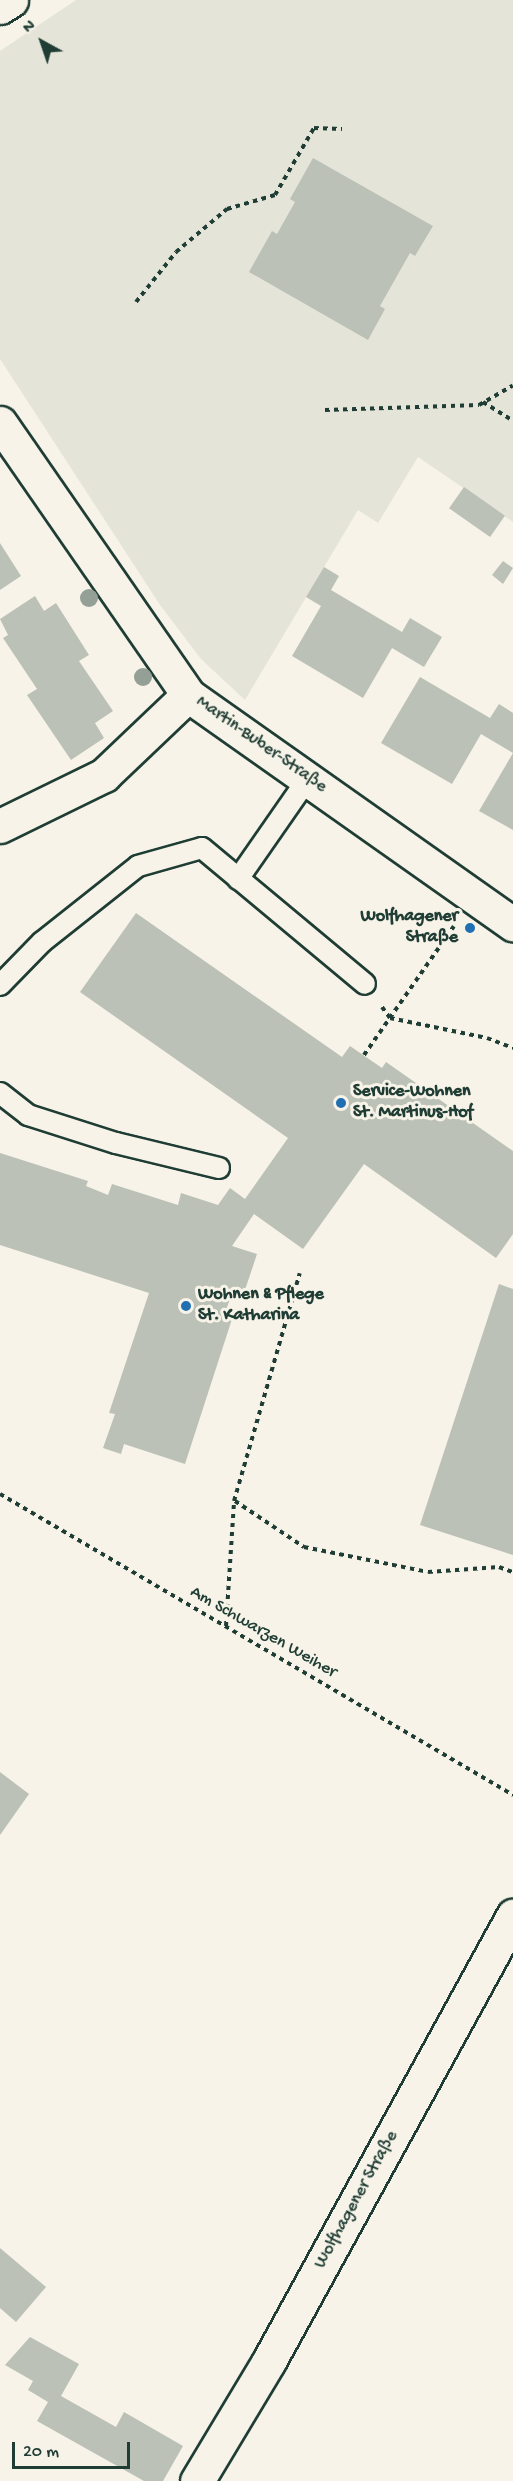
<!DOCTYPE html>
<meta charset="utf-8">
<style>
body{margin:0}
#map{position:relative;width:513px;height:2481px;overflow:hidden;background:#f7f3e8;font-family:"Gochi Hand",sans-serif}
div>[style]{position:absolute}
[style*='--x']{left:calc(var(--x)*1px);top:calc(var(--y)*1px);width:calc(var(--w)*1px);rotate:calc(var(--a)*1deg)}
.built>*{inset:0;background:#e5e4d9}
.building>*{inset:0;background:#bbc1b6;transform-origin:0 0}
.path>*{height:4px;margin-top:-2px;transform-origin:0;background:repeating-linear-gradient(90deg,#1f3d34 0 4.5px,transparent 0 9px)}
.roads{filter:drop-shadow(2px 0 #1f3d34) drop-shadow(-2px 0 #1f3d34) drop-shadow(0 2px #1f3d34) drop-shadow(0 -2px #1f3d34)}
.service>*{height:20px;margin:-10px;padding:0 10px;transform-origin:10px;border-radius:10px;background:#f7f3e8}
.minor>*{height:33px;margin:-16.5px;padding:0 16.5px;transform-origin:16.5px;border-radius:16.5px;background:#f7f3e8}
.trees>*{width:18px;height:18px;margin:-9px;border-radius:50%;background:#949f96}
.dots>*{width:16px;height:16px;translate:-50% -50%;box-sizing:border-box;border:3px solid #f7f3e8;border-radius:50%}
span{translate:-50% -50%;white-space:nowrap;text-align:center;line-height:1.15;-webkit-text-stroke:6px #f7f3e8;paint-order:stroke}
.street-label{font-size:18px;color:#1f3d34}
.poi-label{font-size:18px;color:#1f3d34;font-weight:700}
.right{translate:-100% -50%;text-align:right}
.left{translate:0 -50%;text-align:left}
.north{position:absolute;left:12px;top:12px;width:60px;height:60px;-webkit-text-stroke:4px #f7f3e8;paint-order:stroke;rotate:320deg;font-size:16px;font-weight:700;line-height:24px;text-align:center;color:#1f3d34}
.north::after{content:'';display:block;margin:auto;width:21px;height:27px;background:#1f3d34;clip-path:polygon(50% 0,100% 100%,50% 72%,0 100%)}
.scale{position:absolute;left:12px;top:2442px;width:118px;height:27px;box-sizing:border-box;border:3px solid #1f3d34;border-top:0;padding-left:8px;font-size:18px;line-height:21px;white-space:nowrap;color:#1f3d34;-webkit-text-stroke:4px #f7f3e8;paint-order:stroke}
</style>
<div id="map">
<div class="built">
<div style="clip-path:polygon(76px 0,513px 0,513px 522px,418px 457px,378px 523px,358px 510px,245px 700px,201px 659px,160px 605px,0 359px,0 51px)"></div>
</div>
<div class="building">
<div style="clip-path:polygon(313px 158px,433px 226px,415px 256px,410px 253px,380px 306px,385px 309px,368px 340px,249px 272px,272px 231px,277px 234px,295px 202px,290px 199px)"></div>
<div style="left:464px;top:487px;width:50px;height:26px;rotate:35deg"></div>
<div style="clip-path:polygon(0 543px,21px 576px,0 590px)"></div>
<div style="clip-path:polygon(503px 561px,513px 568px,503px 584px,492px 575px)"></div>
<div style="clip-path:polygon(324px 567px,339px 576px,331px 590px,402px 632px,410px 618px,442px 637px,424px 667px,392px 648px,363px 698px,292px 656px,321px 606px,306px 597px)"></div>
<div style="clip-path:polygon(35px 596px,44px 611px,56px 603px,89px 655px,79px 661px,113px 711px,95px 723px,104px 738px,71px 760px,27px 695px,37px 689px,3px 638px,8px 635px,0 619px)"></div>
<div style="clip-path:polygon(420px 677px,490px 718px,499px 704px,513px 713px,513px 830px,479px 811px,513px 753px,481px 734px,452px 784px,381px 743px)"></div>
<div style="clip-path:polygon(136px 913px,342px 1057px,350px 1046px,382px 1068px,386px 1062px,513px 1151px,513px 1234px,496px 1258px,364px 1164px,303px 1249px,254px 1214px,232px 1246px,257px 1254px,243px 1296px,232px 1293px,224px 1316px,232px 1319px,185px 1464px,124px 1444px,121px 1454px,103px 1448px,115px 1414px,109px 1413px,149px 1293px,0 1245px,0 1153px,88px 1181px,86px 1186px,108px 1195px,112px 1184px,178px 1205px,181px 1193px,218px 1205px,230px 1188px,245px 1199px,288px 1138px,80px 992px)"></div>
<div style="clip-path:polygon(499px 1284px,513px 1289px,513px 1555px,420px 1525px)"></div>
<div style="clip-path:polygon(0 1772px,29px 1794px,0 1835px)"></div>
<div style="clip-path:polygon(0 2248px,46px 2287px,16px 2322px,0 2308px)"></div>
<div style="clip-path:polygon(30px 2337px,79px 2364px,61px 2396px,116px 2427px,124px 2412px,183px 2446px,163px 2481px,144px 2481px,37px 2421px,48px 2402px,28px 2390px,33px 2381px,5px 2365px)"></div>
</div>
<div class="path">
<div style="--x:136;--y:302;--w:64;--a:-51.3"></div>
<div style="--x:176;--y:252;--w:67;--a:-40.1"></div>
<div style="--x:227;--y:209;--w:50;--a:-16.3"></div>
<div style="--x:275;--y:195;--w:78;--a:-59.8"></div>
<div style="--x:314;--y:128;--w:28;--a:2"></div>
<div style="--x:483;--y:402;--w:36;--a:32"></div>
<div style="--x:325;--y:410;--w:154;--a:-1.9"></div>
<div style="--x:479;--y:405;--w:39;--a:-30"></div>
<div style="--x:382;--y:1007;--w:14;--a:54"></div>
<div style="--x:390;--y:1018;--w:99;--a:11.7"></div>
<div style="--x:487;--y:1038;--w:28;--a:21"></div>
<div style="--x:364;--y:1055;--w:157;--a:-55.1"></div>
<div style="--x:0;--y:1494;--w:595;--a:30.4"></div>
<div style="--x:235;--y:1501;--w:83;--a:33.7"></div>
<div style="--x:304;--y:1547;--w:126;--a:11.4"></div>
<div style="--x:428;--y:1572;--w:71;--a:-4"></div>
<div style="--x:499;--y:1567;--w:15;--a:20"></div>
<div style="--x:226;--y:1626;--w:125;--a:-86.3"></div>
<div style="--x:234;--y:1501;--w:237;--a:-73.9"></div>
</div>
<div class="roads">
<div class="service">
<div style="--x:238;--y:879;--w:124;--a:-55.2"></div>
<div style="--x:0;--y:985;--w:60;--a:-45.7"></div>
<div style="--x:42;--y:942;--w:122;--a:-38.4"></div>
<div style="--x:138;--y:866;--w:66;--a:-15.7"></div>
<div style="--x:202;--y:848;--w:212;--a:39.8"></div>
<div style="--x:0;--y:1093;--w:36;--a:38"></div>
<div style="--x:28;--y:1115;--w:92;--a:17.7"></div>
<div style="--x:116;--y:1143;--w:106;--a:13.6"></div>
</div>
<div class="minor">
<div style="--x:0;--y:7;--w:13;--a:-32"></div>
<div style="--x:0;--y:423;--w:331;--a:55.3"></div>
<div style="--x:188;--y:695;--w:398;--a:35.2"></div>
<div style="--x:0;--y:826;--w:116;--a:-26.1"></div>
<div style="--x:104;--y:775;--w:116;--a:-43.6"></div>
<div style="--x:197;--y:2481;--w:140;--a:-59"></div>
<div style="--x:269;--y:2361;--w:508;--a:-61.26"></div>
</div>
</div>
<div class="trees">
<div style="left:89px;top:598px"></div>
<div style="left:143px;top:677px"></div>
</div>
<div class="dots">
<div style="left:470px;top:928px;background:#1f6fb2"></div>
<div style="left:341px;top:1103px;background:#1f6fb2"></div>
<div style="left:186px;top:1306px;background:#1f6fb2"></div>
</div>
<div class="street-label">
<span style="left:261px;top:745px;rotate:35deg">Martin-Buber-Straße</span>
<span style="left:263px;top:1633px;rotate:30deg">Am Schwarzen Weiher</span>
<span style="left:357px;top:2200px;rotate:-61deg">Wolfhagener Straße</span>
</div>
<div class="poi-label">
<span class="right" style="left:458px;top:928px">Wolfhagener<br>Straße</span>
<span class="left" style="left:353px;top:1103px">Service-Wohnen<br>St. Martinus-Hof</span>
<span class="left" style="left:198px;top:1306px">Wohnen &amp; Pflege<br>St. Katharina</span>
</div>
<div class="north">N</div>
<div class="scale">20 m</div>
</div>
